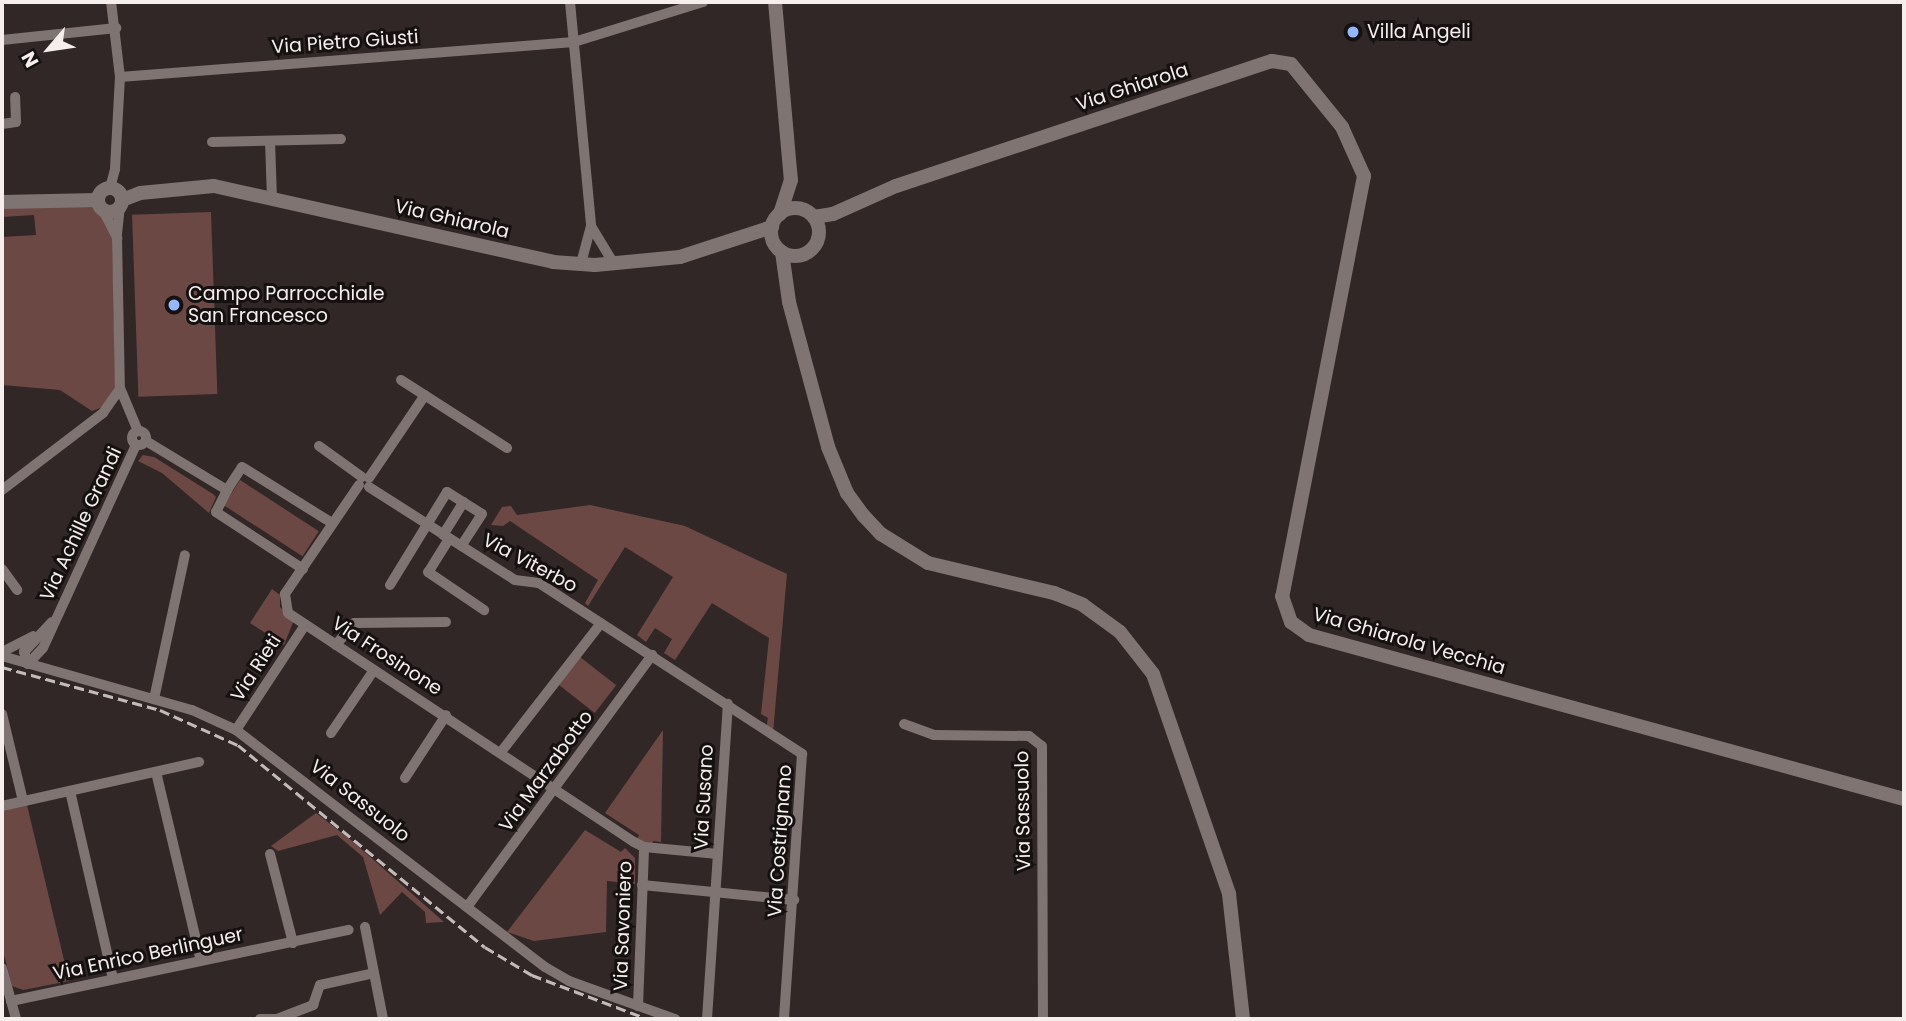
<!DOCTYPE html>
<style>
body{margin:0}
#map{position:relative;width:1906px;height:1021px;overflow:hidden;background:#312726;font-family:Poppins,sans-serif}
div>[style]{position:absolute}
[style*='--x']{left:calc(var(--x)*1px);top:calc(var(--y)*1px);width:calc(var(--w)*1px);rotate:calc(var(--a)*1deg)}
.green>*{inset:0;background:#6c4845;transform-origin:0 0}
.street>*{height:10px;margin:-5px;padding:0 5px;transform-origin:5px;border-radius:5px;background:#807473}
.street>.ring{margin:-5px;padding:0;box-sizing:content-box;background:none;border:10px solid #807473;border-radius:50%}
.secondary>*{height:14px;margin:-7px;padding:0 7px;transform-origin:7px;border-radius:7px;background:#807473}
.secondary>.ring{margin:-7px;padding:0;box-sizing:content-box;background:none;border:14px solid #807473;border-radius:50%}
.rail>*{height:2.5px;margin-top:-1.25px;transform-origin:0;background:repeating-linear-gradient(90deg,#c3bbba 0 10px,transparent 0 15px)}
.dots>*{width:19px;height:19px;translate:-50% -50%;box-sizing:border-box;border:4px solid #151111;border-radius:50%}
span{translate:-50% -50%;white-space:nowrap;text-align:center;line-height:1.15;-webkit-text-stroke:6px #151111;paint-order:stroke}
.poi-label{font-size:19px;color:#f5eeed}
.left{translate:0 -50%;text-align:left}
.street-label{font-size:19px;color:#f5eeed}
.frame{position:absolute;inset:0;border:4px solid #f5eeed;pointer-events:none}
.north{position:absolute;left:14px;top:14px;width:70px;height:70px;-webkit-text-stroke:5px #151111;paint-order:stroke;rotate:241deg;font-size:19px;font-weight:700;line-height:28px;text-align:center;color:#f5eeed}
.north::after{content:'';display:block;margin:auto;width:24px;height:32px;background:#f5eeed;clip-path:polygon(50% 0,100% 100%,50% 72%,0 100%)}
</style>
<div id="map">
<div class="green">
<div style="clip-path:polygon(92px 205px,112px 227px,115px 377px,115px 389px,103px 407px,92px 411px,60px 390px,2px 385px,2px 237px,36px 235px,34px 215px,2px 217px,2px 207px)"></div>
<div style="left:211px;top:212px;width:182px;height:79px;rotate:88deg"></div>
<div style="clip-path:polygon(143px 455px,154px 457px,213px 494px,216px 497px,209px 513px,162px 473px,138px 461px)"></div>
<div style="left:240px;top:480px;width:94px;height:30px;rotate:33deg"></div>
<div style="clip-path:polygon(590px 505px,685px 526px,787px 574px,773px 733px,766px 728px,768px 718px,761px 714px,769px 638px,712px 603px,675px 660px,664px 653px,672px 639px,655px 628px,646px 642px,637px 635px,673px 577px,625px 547px,588px 606px,585px 603px,598px 580px,510px 521px,503px 526px,491px 525px,502px 507px,511px 506px,517px 515px)"></div>
<div style="clip-path:polygon(272px 589px,280px 595px,280px 607px,294px 620px,284px 645px,250px 623px)"></div>
<div style="left:580px;top:657px;width:46px;height:35px;rotate:38deg"></div>
<div style="clip-path:polygon(663px 730px,661px 842px,653px 841px,652px 847px,636px 842px,639px 835px,605px 813px)"></div>
<div style="clip-path:polygon(27px 805px,69px 981px,23px 990px,12px 986px,2px 947px,2px 811px)"></div>
<div style="clip-path:polygon(316px 813px,351px 840px,444px 922px,426px 923px,425px 912px,402px 892px,380px 915px,363px 857px,337px 835px,278px 851px,271px 846px)"></div>
<div style="clip-path:polygon(585px 830px,621px 852px,625px 848px,635px 858px,635px 884px,607px 881px,606px 932px,534px 941px,507px 932px)"></div>
</div>
<div class="street">
<div style="--x:570;--y:2;--w:225;--a:84.6"></div>
<div style="--x:591;--y:226;--w:39;--a:105"></div>
<div style="--x:2;--y:40;--w:115;--a:-6"></div>
<div style="--x:120;--y:77;--w:455;--a:-4.4"></div>
<div style="--x:574;--y:42;--w:135;--a:-17.2"></div>
<div style="--x:2;--y:124;--w:14;--a:-8"></div>
<div style="--x:16;--y:122;--w:25;--a:-92"></div>
<div style="--x:270;--y:141;--w:57;--a:88"></div>
<div style="--x:212;--y:142;--w:129;--a:-1.3"></div>
<div style="--x:110;--y:188;--w:20;--a:-75"></div>
<div style="--x:115;--y:169;--w:92;--a:-86.9"></div>
<div style="--x:120;--y:77;--w:76;--a:-96.8"></div>
<div style="--x:102;--y:208;--w:34;--a:63"></div>
<div style="--x:117;--y:238;--w:150;--a:88.9"></div>
<div style="--x:120;--y:388;--w:47;--a:67.3"></div>
<div style="--x:591;--y:226;--w:44;--a:58.8"></div>
<div style="--x:117;--y:234;--w:27;--a:-84"></div>
<div style="--x:401;--y:380;--w:126;--a:32.7"></div>
<div class="ring" style="left:132px;top:431px;width:4px;height:4px"></div>
<div style="--x:146;--y:441;--w:95;--a:31.2"></div>
<div style="--x:319;--y:446;--w:53;--a:35.8"></div>
<div style="--x:369;--y:478;--w:100;--a:-56"></div>
<div style="--x:359;--y:485;--w:132;--a:124.2"></div>
<div style="--x:285;--y:594;--w:19;--a:81"></div>
<div style="--x:288;--y:613;--w:415;--a:33.5"></div>
<div style="--x:634;--y:842;--w:11;--a:27"></div>
<div style="--x:644;--y:847;--w:74;--a:5.4"></div>
<div style="--x:369;--y:487;--w:173;--a:32.5"></div>
<div style="--x:515;--y:580;--w:24;--a:7"></div>
<div style="--x:539;--y:583;--w:314;--a:33"></div>
<div style="--x:802;--y:754;--w:266;--a:93.9"></div>
<div style="--x:2;--y:490;--w:127;--a:-37.3"></div>
<div style="--x:103;--y:413;--w:29;--a:-55"></div>
<div style="--x:443;--y:535;--w:39;--a:-58"></div>
<div style="--x:449;--y:539;--w:39;--a:122"></div>
<div style="--x:428;--y:572;--w:68;--a:34.2"></div>
<div style="--x:2;--y:569;--w:26;--a:54"></div>
<div style="--x:303;--y:569;--w:104;--a:-146.8"></div>
<div style="--x:216;--y:512;--w:25;--a:-63"></div>
<div style="--x:227;--y:490;--w:27;--a:-57"></div>
<div style="--x:242;--y:467;--w:106;--a:31.9"></div>
<div style="--x:390;--y:585;--w:109;--a:-58.5"></div>
<div style="--x:447;--y:492;--w:41;--a:32.2"></div>
<div style="--x:482;--y:514;--w:38;--a:123"></div>
<div style="--x:336;--y:645;--w:28;--a:-51"></div>
<div style="--x:354;--y:623;--w:92;--a:-0.6"></div>
<div style="--x:2;--y:652;--w:35;--a:-27"></div>
<div style="--x:2;--y:656;--w:198;--a:15.9"></div>
<div style="--x:192;--y:710;--w:48;--a:24.4"></div>
<div style="--x:236;--y:730;--w:389;--a:37.5"></div>
<div style="--x:545;--y:967;--w:28;--a:30"></div>
<div style="--x:569;--y:981;--w:113;--a:19.7"></div>
<div style="--x:28;--y:664;--w:22;--a:-47"></div>
<div style="--x:43;--y:648;--w:223;--a:-65.4"></div>
<div style="--x:28;--y:664;--w:13;--a:-108"></div>
<div style="--x:24;--y:652;--w:41;--a:-47"></div>
<div style="--x:154;--y:699;--w:147;--a:-77.9"></div>
<div style="--x:2;--y:714;--w:89;--a:76.4"></div>
<div style="--x:904;--y:724;--w:32;--a:20"></div>
<div style="--x:934;--y:735;--w:95;--a:0.6"></div>
<div style="--x:1029;--y:736;--w:16;--a:38"></div>
<div style="--x:1042;--y:746;--w:273;--a:89.8"></div>
<div style="--x:236;--y:730;--w:126;--a:-56.7"></div>
<div style="--x:331;--y:733;--w:76;--a:-55.7"></div>
<div style="--x:501;--y:752;--w:163;--a:-52.2"></div>
<div style="--x:156;--y:772;--w:194;--a:76.6"></div>
<div style="--x:405;--y:778;--w:75;--a:-56.9"></div>
<div style="--x:70;--y:791;--w:193;--a:77.1"></div>
<div style="--x:2;--y:806;--w:202;--a:-12.6"></div>
<div style="--x:270;--y:854;--w:92;--a:75.5"></div>
<div style="--x:642;--y:885;--w:153;--a:5.6"></div>
<div style="--x:467;--y:907;--w:313;--a:-53.7"></div>
<div style="--x:365;--y:927;--w:94;--a:78.9"></div>
<div style="--x:2;--y:968;--w:53;--a:74.6"></div>
<div style="--x:11;--y:1001;--w:345;--a:-11.9"></div>
<div style="--x:638;--y:1006;--w:159;--a:-87.8"></div>
<div style="--x:260;--y:1019;--w:18;--a:0"></div>
<div style="--x:277;--y:1019;--w:39;--a:-21"></div>
<div style="--x:313;--y:1005;--w:21;--a:-71"></div>
<div style="--x:320;--y:985;--w:55;--a:-12.5"></div>
<div style="--x:707;--y:1019;--w:316;--a:-86.2"></div>
</div>
<div class="secondary">
<div style="--x:775;--y:2;--w:179;--a:84.9"></div>
<div style="--x:791;--y:180;--w:36;--a:108"></div>
<div class="ring" style="left:98px;top:188px;width:10px;height:10px"></div>
<div style="--x:122;--y:200;--w:19;--a:-21"></div>
<div style="--x:140;--y:193;--w:74;--a:-5.4"></div>
<div style="--x:214;--y:186;--w:347;--a:12.6"></div>
<div style="--x:553;--y:262;--w:42;--a:4.1"></div>
<div style="--x:595;--y:265;--w:85;--a:-5.4"></div>
<div style="--x:680;--y:257;--w:97;--a:-18.1"></div>
<div style="--x:2;--y:202;--w:96;--a:-1.2"></div>
<div class="ring" style="left:771px;top:208px;width:34px;height:34px"></div>
<div style="--x:814;--y:217;--w:19;--a:-9"></div>
<div style="--x:833;--y:214;--w:69;--a:-24"></div>
<div style="--x:896;--y:186;--w:396;--a:-18.4"></div>
<div style="--x:1272;--y:61;--w:19;--a:9"></div>
<div style="--x:1291;--y:64;--w:81;--a:51"></div>
<div style="--x:1342;--y:127;--w:54;--a:65.8"></div>
<div style="--x:1364;--y:176;--w:428;--a:101"></div>
<div style="--x:1282;--y:596;--w:28;--a:71"></div>
<div style="--x:1291;--y:622;--w:22;--a:36"></div>
<div style="--x:1309;--y:635;--w:617;--a:15.41"></div>
<div style="--x:782;--y:252;--w:50;--a:82"></div>
<div style="--x:789;--y:302;--w:150;--a:74.9"></div>
<div style="--x:828;--y:447;--w:50;--a:67.6"></div>
<div style="--x:847;--y:493;--w:29;--a:54"></div>
<div style="--x:864;--y:516;--w:25;--a:47"></div>
<div style="--x:881;--y:534;--w:55;--a:31.7"></div>
<div style="--x:928;--y:563;--w:130;--a:13.4"></div>
<div style="--x:1054;--y:593;--w:31;--a:22"></div>
<div style="--x:1083;--y:605;--w:46;--a:36.1"></div>
<div style="--x:1120;--y:632;--w:53;--a:51.8"></div>
<div style="--x:1153;--y:674;--w:233;--a:70.9"></div>
<div style="--x:1229;--y:894;--w:126;--a:83.6"></div>
</div>
<div class="rail">
<div style="--x:2;--y:667;--w:164;--a:15.2"></div>
<div style="--x:160;--y:710;--w:85;--a:24.2"></div>
<div style="--x:238;--y:745;--w:319;--a:39.3"></div>
<div style="--x:485;--y:947;--w:55;--a:30.8"></div>
<div style="--x:532;--y:975;--w:124;--a:20.8"></div>
</div>
<div class="dots">
<div style="left:1353px;top:32px;background:#94b7fd"></div>
<div style="left:174px;top:305px;background:#94b7fd"></div>
</div>
<div class="poi-label">
<span class="left" style="left:1367px;top:32px">Villa Angeli</span>
<span class="left" style="left:188px;top:305px">Campo Parrocchiale<br>San Francesco</span>
</div>
<div class="street-label">
<span style="left:345px;top:42px;rotate:-4deg">Via Pietro Giusti</span>
<span style="left:1132px;top:87px;rotate:-18deg">Via Ghiarola</span>
<span style="left:452px;top:219px;rotate:13deg">Via Ghiarola</span>
<span style="left:81px;top:524px;rotate:-65deg">Via Achille Grandi</span>
<span style="left:530px;top:563px;rotate:28deg">Via Viterbo</span>
<span style="left:1409px;top:641px;rotate:16deg">Via Ghiarola Vecchia</span>
<span style="left:387px;top:656px;rotate:33deg">Via Frosinone</span>
<span style="left:256px;top:668px;rotate:-57deg">Via Rieti</span>
<span style="left:546px;top:771px;rotate:-54deg">Via Marzabotto</span>
<span style="left:704px;top:797px;rotate:-87deg">Via Susano</span>
<span style="left:360px;top:801px;rotate:38deg">Via Sassuolo</span>
<span style="left:1023px;top:811px;rotate:-91deg">Via Sassuolo</span>
<span style="left:780px;top:841px;rotate:-86deg">Via Costrignano</span>
<span style="left:623px;top:926px;rotate:-88deg">Via Savoniero</span>
<span style="left:148px;top:954px;rotate:-12deg">Via Enrico Berlinguer</span>
</div>
<div class="frame"></div>
<div class="north">N</div>
</div>
